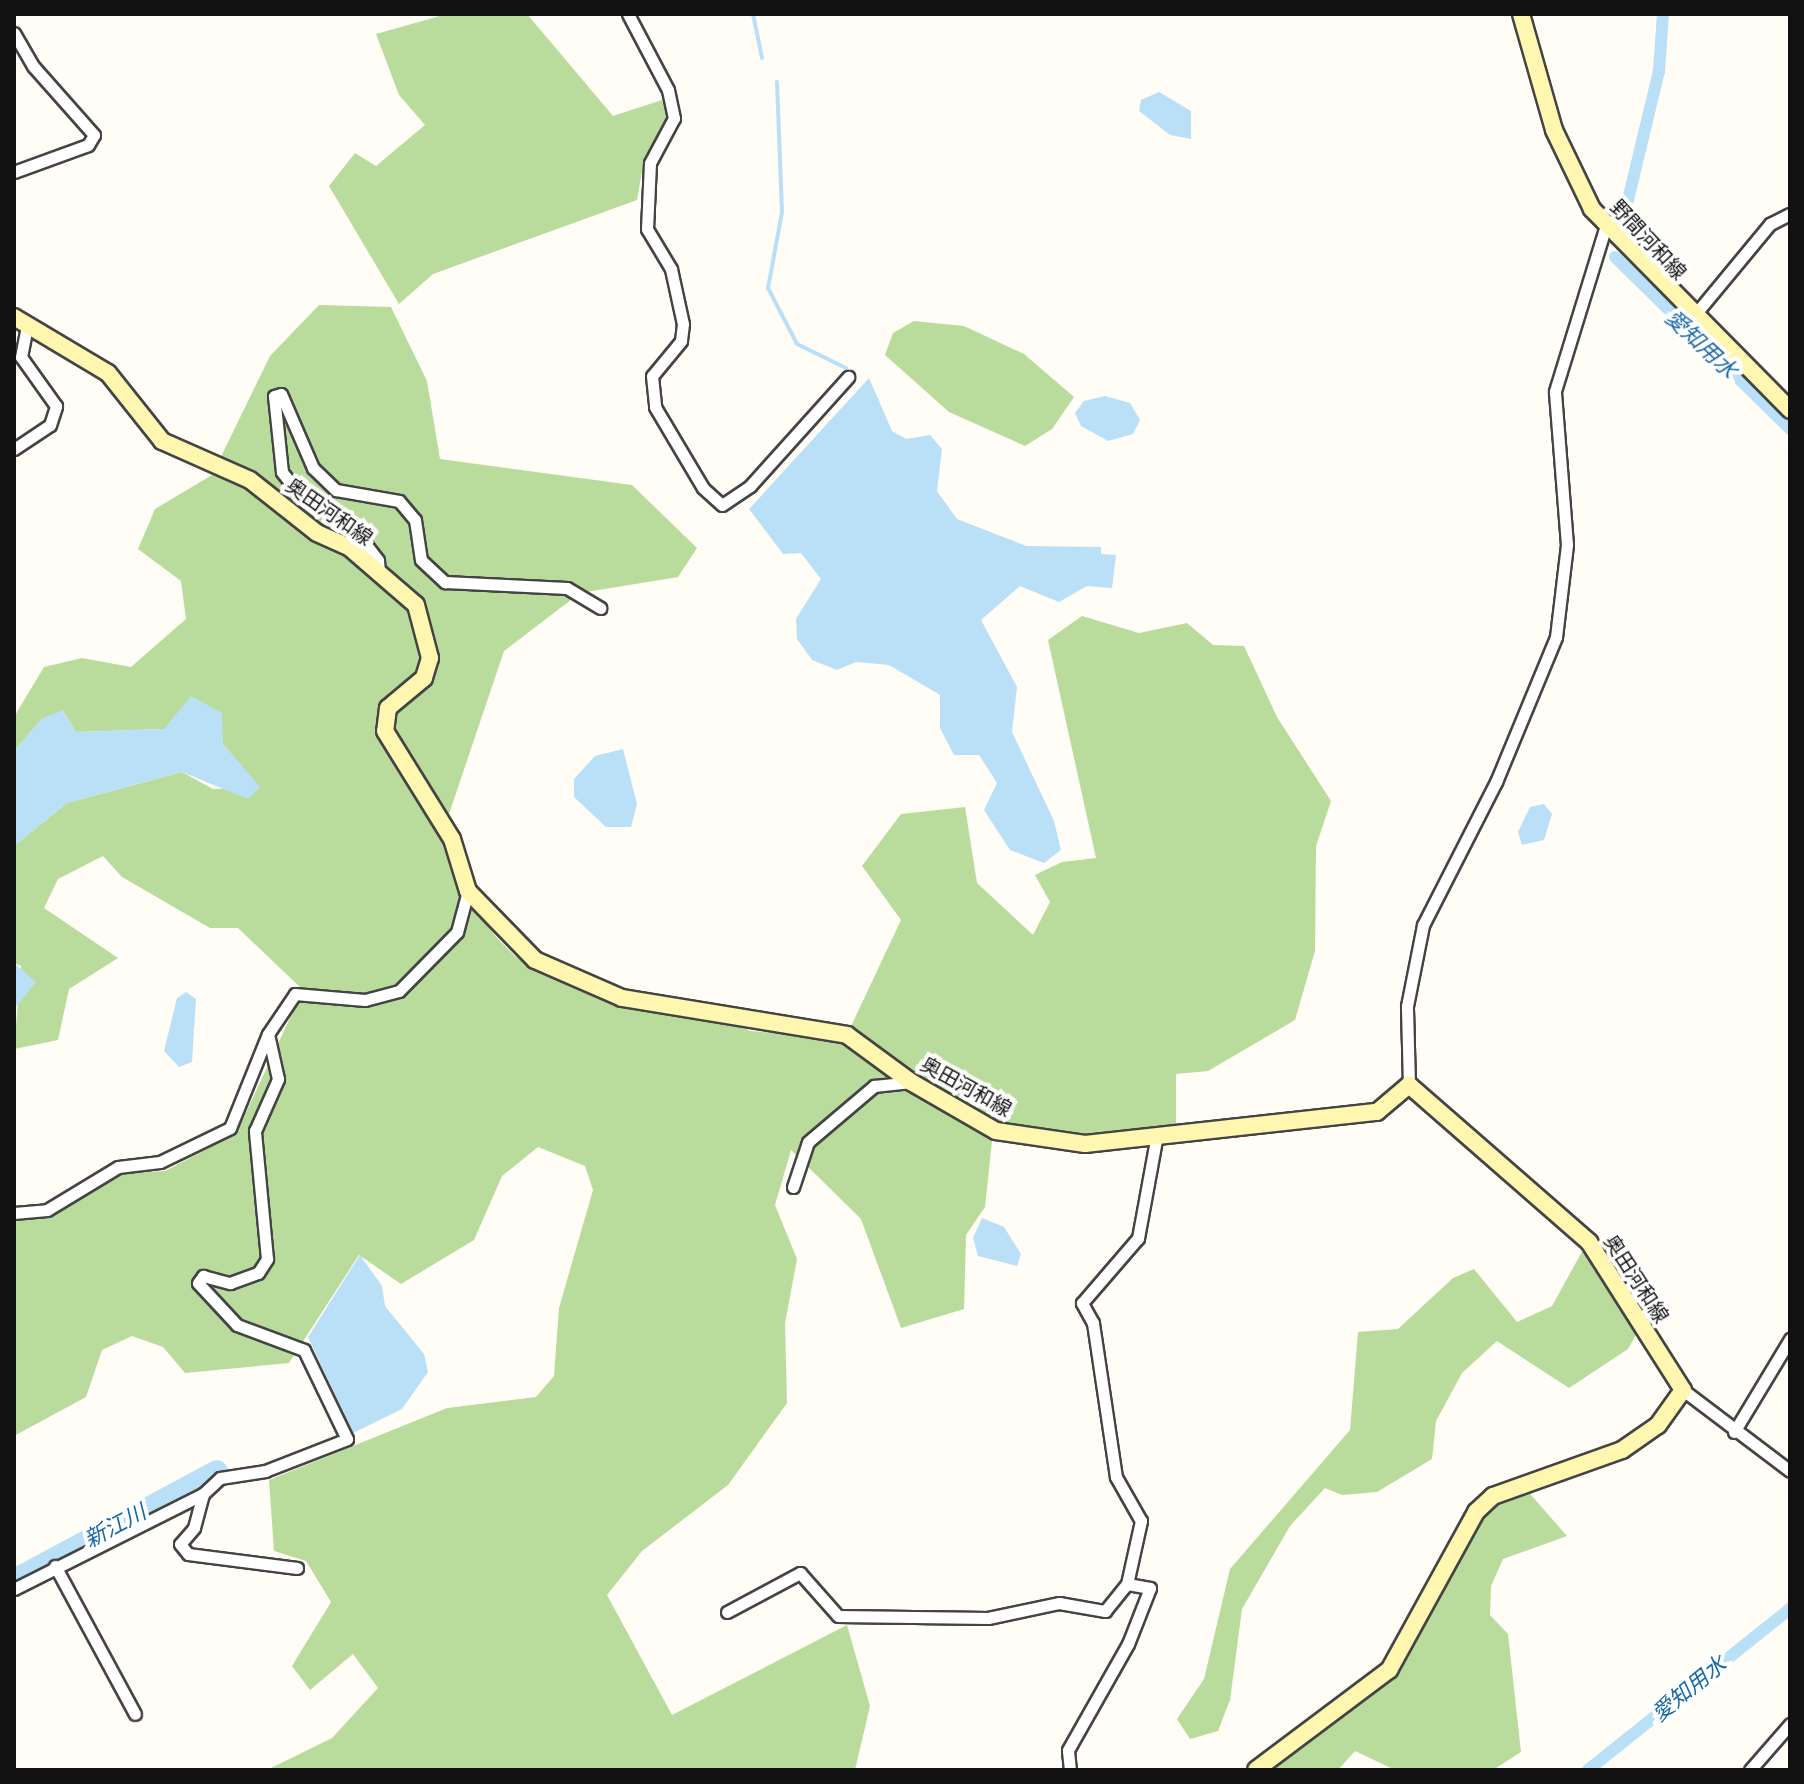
<!DOCTYPE html>
<meta charset="utf-8">
<style>
body{margin:0}
#map{position:relative;width:1804px;height:1784px;overflow:hidden;background:#fffdf5;font-family:"Times New Roman","Noto Sans JP",serif}
div>[style]{position:absolute}
[style*='--x']{left:calc(var(--x)*1px);top:calc(var(--y)*1px);width:calc(var(--w)*1px);rotate:calc(var(--a)*1deg)}
.forest>*{inset:0;background:#b9dc9c}
.water>*{inset:0;background:#b9e0f7}
.stream>*{height:4px;margin:-2px;padding:0 2px;transform-origin:2px;border-radius:2px;background:#b9e0f7}
.canal>*{height:12px;margin:-6px;padding:0 6px;transform-origin:6px;border-radius:6px;background:#b9e0f7}
.river>*{height:22px;margin:-11px;padding:0 11px;transform-origin:11px;border-radius:11px;background:#b9e0f7}
.roads{filter:drop-shadow(2px 0 #444) drop-shadow(-2px 0 #444) drop-shadow(0 2px #444) drop-shadow(0 -2px #444)}
.minor>*{height:11px;margin:-5.5px;padding:0 5.5px;transform-origin:5.5px;border-radius:5.5px;background:#fff}
.secondary>*{height:16px;margin:-8px;padding:0 8px;transform-origin:8px;border-radius:8px;background:#fff6b0}
span{translate:-50% -50%;white-space:nowrap;text-align:center;line-height:1.15;-webkit-text-stroke:8px #fff;paint-order:stroke}
.street-label{font-size:20px;color:#111}
.water-label{font-size:22px;color:#1768a6;font-style:italic}
.frame{position:absolute;inset:0;border:16px solid #111;pointer-events:none}
</style>
<div id="map">
<div class="forest">
<div style="clip-path:polygon(447px 14px,527px 14px,613px 116px,662px 100px,668px 118px,644px 159px,637px 200px,433px 274px,399px 304px,329px 186px,355px 153px,376px 166px,425px 125px,399px 95px,376px 34px)"></div>
<div style="clip-path:polygon(319px 305px,391px 307px,427px 381px,440px 459px,632px 485px,697px 548px,678px 577px,580px 593px,504px 651px,447px 820px,459px 889px,497px 938px,516px 957px,581px 991px,620px 1007px,705px 1014px,751px 1031px,845px 1039px,901px 920px,862px 866px,901px 814px,965px 807px,977px 883px,1033px 935px,1050px 902px,1035px 875px,1062px 862px,1096px 858px,1048px 640px,1082px 616px,1139px 633px,1187px 623px,1213px 645px,1244px 646px,1277px 717px,1331px 801px,1316px 846px,1315px 951px,1295px 1020px,1208px 1071px,1176px 1074px,1176px 1124px,1085px 1134px,994px 1122px,985px 1207px,966px 1235px,964px 1309px,901px 1328px,861px 1219px,791px 1150px,775px 1205px,797px 1259px,785px 1323px,787px 1403px,728px 1485px,642px 1551px,607px 1595px,672px 1715px,847px 1625px,870px 1706px,855px 1770px,267px 1770px,332px 1738px,378px 1688px,353px 1654px,310px 1690px,292px 1666px,331px 1602px,306px 1561px,274px 1551px,269px 1480px,447px 1408px,536px 1397px,554px 1376px,559px 1308px,593px 1190px,585px 1166px,538px 1147px,502px 1176px,474px 1240px,401px 1284px,359px 1255px,289px 1363px,185px 1373px,163px 1347px,132px 1336px,102px 1350px,86px 1397px,14px 1436px,14px 1221px,46px 1217px,118px 1174px,165px 1171px,236px 1134px,303px 990px,238px 928px,210px 928px,122px 877px,103px 856px,58px 879px,44px 908px,118px 958px,69px 989px,58px 1040px,14px 1049px,21px 966px,14px 963px,14px 846px,67px 803px,182px 772px,213px 789px,259px 787px,223px 744px,164px 729px,76px 732px,63px 711px,42px 719px,14px 751px,14px 717px,44px 667px,82px 658px,131px 667px,186px 619px,181px 581px,138px 549px,155px 509px,212px 475px,270px 356px)"></div>
<div style="clip-path:polygon(914px 321px,964px 326px,1024px 354px,1074px 397px,1052px 429px,1025px 446px,949px 412px,885px 355px,893px 333px)"></div>
<div style="clip-path:polygon(1584px 1248px,1638px 1331px,1628px 1349px,1569px 1388px,1497px 1341px,1462px 1373px,1436px 1421px,1432px 1459px,1377px 1492px,1342px 1495px,1325px 1488px,1290px 1526px,1242px 1609px,1230px 1700px,1218px 1731px,1190px 1739px,1177px 1719px,1204px 1679px,1230px 1569px,1350px 1430px,1358px 1332px,1398px 1329px,1453px 1278px,1474px 1269px,1517px 1322px,1552px 1306px)"></div>
<div style="clip-path:polygon(1524px 1487px,1567px 1536px,1503px 1559px,1491px 1586px,1490px 1615px,1508px 1634px,1521px 1752px,1493px 1770px,1395px 1770px,1355px 1751px,1338px 1770px,1264px 1770px,1392px 1676px,1479px 1516px)"></div>
</div>
<div class="water">
<div style="clip-path:polygon(1159px 92px,1191px 111px,1191px 139px,1170px 135px,1139px 111px,1141px 100px)"></div>
<div style="clip-path:polygon(869px 378px,892px 431px,906px 439px,930px 435px,942px 449px,937px 491px,957px 519px,1026px 546px,1101px 547px,1101px 554px,1116px 555px,1112px 588px,1087px 586px,1059px 602px,1020px 586px,981px 620px,1017px 687px,1012px 732px,1054px 821px,1061px 850px,1044px 863px,1010px 850px,984px 810px,997px 783px,979px 755px,954px 755px,940px 728px,940px 695px,889px 665px,856px 662px,837px 670px,812px 660px,797px 639px,796px 619px,821px 579px,801px 553px,783px 554px,749px 509px)"></div>
<div style="clip-path:polygon(1105px 396px,1130px 403px,1140px 420px,1133px 434px,1108px 441px,1081px 426px,1075px 413px,1084px 401px)"></div>
<div style="clip-path:polygon(191px 696px,222px 713px,223px 744px,260px 787px,248px 799px,182px 772px,67px 803px,14px 846px,14px 751px,42px 719px,62px 710px,76px 732px,164px 729px)"></div>
<div style="clip-path:polygon(623px 749px,637px 804px,631px 827px,606px 827px,574px 797px,574px 779px,595px 756px)"></div>
<div style="clip-path:polygon(1544px 804px,1552px 814px,1544px 840px,1522px 845px,1518px 832px,1530px 807px)"></div>
<div style="clip-path:polygon(14px 963px,36px 982px,15px 1008px,14px 1007px)"></div>
<div style="clip-path:polygon(186px 992px,196px 999px,192px 1062px,179px 1067px,164px 1051px,177px 998px)"></div>
<div style="clip-path:polygon(982px 1218px,1004px 1227px,1021px 1254px,1017px 1266px,978px 1256px,973px 1238px)"></div>
<div style="clip-path:polygon(360px 1255px,382px 1286px,385px 1306px,424px 1354px,428px 1372px,402px 1409px,353px 1433px,308px 1337px)"></div>
</div>
<div class="stream">
<div style="--x:753;--y:14;--w:45;--a:78.4"></div>
<div style="--x:777;--y:82;--w:130;--a:87.8"></div>
<div style="--x:782;--y:212;--w:77;--a:100.4"></div>
<div style="--x:768;--y:288;--w:63;--a:62.6"></div>
<div style="--x:797;--y:344;--w:55;--a:26.1"></div>
</div>
<div class="canal">
<div style="--x:1622;--y:225;--w:158;--a:-76.5"></div>
<div style="--x:1659;--y:71;--w:57;--a:-86"></div>
<div style="--x:1615;--y:257;--w:245;--a:44.5"></div>
<div style="--x:1588;--y:1770;--w:258;--a:-38.6"></div>
</div>
<div class="river">
<div style="--x:14;--y:1580;--w:230;--a:-28.2"></div>
</div>
<div class="roads">
<div class="minor">
<div style="--x:628;--y:14;--w:86;--a:62.2"></div>
<div style="--x:668;--y:90;--w:29;--a:78"></div>
<div style="--x:674;--y:118;--w:51;--a:118.1"></div>
<div style="--x:650;--y:163;--w:66;--a:92.6"></div>
<div style="--x:647;--y:229;--w:47;--a:59"></div>
<div style="--x:671;--y:269;--w:56;--a:77.7"></div>
<div style="--x:683;--y:324;--w:17;--a:97"></div>
<div style="--x:681;--y:341;--w:45;--a:129.6"></div>
<div style="--x:652;--y:376;--w:31;--a:84"></div>
<div style="--x:655;--y:407;--w:94;--a:59.3"></div>
<div style="--x:703;--y:488;--w:25;--a:42"></div>
<div style="--x:722;--y:505;--w:34;--a:-34"></div>
<div style="--x:750;--y:486;--w:147;--a:-48"></div>
<div style="--x:14;--y:33;--w:38;--a:60"></div>
<div style="--x:33;--y:66;--w:92;--a:48.5"></div>
<div style="--x:94;--y:135;--w:12;--a:121"></div>
<div style="--x:88;--y:145;--w:79;--a:160"></div>
<div style="--x:1693;--y:317;--w:121;--a:-50.4"></div>
<div style="--x:1770;--y:224;--w:22;--a:-27"></div>
<div style="--x:14;--y:449;--w:43;--a:-33.7"></div>
<div style="--x:50;--y:425;--w:20;--a:-72"></div>
<div style="--x:56;--y:406;--w:60;--a:-125.5"></div>
<div style="--x:21;--y:357;--w:31;--a:-79"></div>
<div style="--x:379;--y:574;--w:14;--a:-94"></div>
<div style="--x:378;--y:560;--w:51;--a:-127.8"></div>
<div style="--x:347;--y:520;--w:59;--a:-149.5"></div>
<div style="--x:296;--y:490;--w:23;--a:-128"></div>
<div style="--x:282;--y:472;--w:76;--a:-96"></div>
<div style="--x:274;--y:396;--w:7;--a:-16"></div>
<div style="--x:281;--y:394;--w:81;--a:66.6"></div>
<div style="--x:313;--y:468;--w:32;--a:44"></div>
<div style="--x:336;--y:490;--w:64;--a:9.9"></div>
<div style="--x:399;--y:501;--w:25;--a:50"></div>
<div style="--x:415;--y:520;--w:40;--a:81.5"></div>
<div style="--x:421;--y:560;--w:33;--a:43"></div>
<div style="--x:445;--y:582;--w:122;--a:2.8"></div>
<div style="--x:567;--y:588;--w:39;--a:31"></div>
<div style="--x:1409;--y:1085;--w:79;--a:-91.5"></div>
<div style="--x:1407;--y:1006;--w:83;--a:-78.8"></div>
<div style="--x:1423;--y:925;--w:161;--a:-63"></div>
<div style="--x:1496;--y:782;--w:157;--a:-67.5"></div>
<div style="--x:1556;--y:637;--w:93;--a:-83.2"></div>
<div style="--x:1567;--y:545;--w:154;--a:-94.5"></div>
<div style="--x:1555;--y:391;--w:170;--a:-72.9"></div>
<div style="--x:793;--y:1187;--w:47;--a:-71.6"></div>
<div style="--x:808;--y:1142;--w:87;--a:-40.3"></div>
<div style="--x:874;--y:1086;--w:37;--a:-6"></div>
<div style="--x:14;--y:1213;--w:33;--a:-5"></div>
<div style="--x:47;--y:1210;--w:83;--a:-31.2"></div>
<div style="--x:118;--y:1167;--w:42;--a:-6.8"></div>
<div style="--x:160;--y:1162;--w:78;--a:-25.9"></div>
<div style="--x:230;--y:1128;--w:101;--a:-68"></div>
<div style="--x:268;--y:1034;--w:48;--a:-56"></div>
<div style="--x:295;--y:994;--w:70;--a:4.9"></div>
<div style="--x:365;--y:1000;--w:35;--a:-15"></div>
<div style="--x:399;--y:991;--w:83;--a:-45.5"></div>
<div style="--x:457;--y:932;--w:42;--a:-75"></div>
<div style="--x:1683;--y:1390;--w:134;--a:37.1"></div>
<div style="--x:1734;--y:1432;--w:109;--a:-58.9"></div>
<div style="--x:203;--y:1494;--w:35;--a:105"></div>
<div style="--x:194;--y:1528;--w:21;--a:131"></div>
<div style="--x:180;--y:1544;--w:13;--a:51"></div>
<div style="--x:188;--y:1554;--w:110;--a:7.3"></div>
<div style="--x:55;--y:1566;--w:168;--a:61.6"></div>
<div style="--x:14;--y:1589;--w:212;--a:-26.7"></div>
<div style="--x:203;--y:1494;--w:23;--a:-43"></div>
<div style="--x:220;--y:1478;--w:46;--a:-8.8"></div>
<div style="--x:265;--y:1471;--w:88;--a:-21.3"></div>
<div style="--x:347;--y:1439;--w:99;--a:-115.8"></div>
<div style="--x:304;--y:1350;--w:72;--a:-159.5"></div>
<div style="--x:237;--y:1325;--w:57;--a:-132.9"></div>
<div style="--x:198;--y:1283;--w:9;--a:-54"></div>
<div style="--x:203;--y:1276;--w:28;--a:15"></div>
<div style="--x:230;--y:1283;--w:30;--a:-20"></div>
<div style="--x:258;--y:1273;--w:17;--a:-57"></div>
<div style="--x:267;--y:1259;--w:129;--a:-95.4"></div>
<div style="--x:255;--y:1131;--w:57;--a:-66.1"></div>
<div style="--x:278;--y:1079;--w:46;--a:-102.5"></div>
<div style="--x:727;--y:1612;--w:83;--a:-28.1"></div>
<div style="--x:800;--y:1573;--w:57;--a:48.5"></div>
<div style="--x:838;--y:1616;--w:150;--a:0.8"></div>
<div style="--x:988;--y:1618;--w:73;--a:-11.9"></div>
<div style="--x:1059;--y:1603;--w:47;--a:9.9"></div>
<div style="--x:1105;--y:1611;--w:35;--a:-51"></div>
<div style="--x:1127;--y:1584;--w:65;--a:-77.5"></div>
<div style="--x:1141;--y:1521;--w:51;--a:-119.6"></div>
<div style="--x:1116;--y:1477;--w:156;--a:-98.5"></div>
<div style="--x:1093;--y:1323;--w:23;--a:-119"></div>
<div style="--x:1082;--y:1303;--w:86;--a:-49.3"></div>
<div style="--x:1138;--y:1238;--w:100;--a:-79.6"></div>
<div style="--x:1070;--y:1770;--w:20;--a:-96"></div>
<div style="--x:1068;--y:1750;--w:122;--a:-60.5"></div>
<div style="--x:1128;--y:1644;--w:60;--a:-68.6"></div>
<div style="--x:1150;--y:1588;--w:23;--a:-170"></div>
<div style="--x:1750;--y:1770;--w:61;--a:-49"></div>
</div>
<div class="secondary">
<div style="--x:1521;--y:14;--w:121;--a:74.1"></div>
<div style="--x:1554;--y:130;--w:88;--a:64.3"></div>
<div style="--x:1592;--y:209;--w:282;--a:45.4"></div>
<div style="--x:14;--y:317;--w:109;--a:30.8"></div>
<div style="--x:108;--y:373;--w:87;--a:51.5"></div>
<div style="--x:162;--y:441;--w:96;--a:23.9"></div>
<div style="--x:250;--y:480;--w:85;--a:38.3"></div>
<div style="--x:317;--y:533;--w:36;--a:24"></div>
<div style="--x:350;--y:548;--w:87;--a:40.8"></div>
<div style="--x:416;--y:605;--w:55;--a:75.2"></div>
<div style="--x:430;--y:658;--w:21;--a:107"></div>
<div style="--x:424;--y:678;--w:47;--a:140.2"></div>
<div style="--x:388;--y:708;--w:23;--a:97"></div>
<div style="--x:385;--y:731;--w:127;--a:58.2"></div>
<div style="--x:452;--y:839;--w:54;--a:72.9"></div>
<div style="--x:468;--y:891;--w:96;--a:45.8"></div>
<div style="--x:535;--y:960;--w:95;--a:23.6"></div>
<div style="--x:622;--y:998;--w:228;--a:9.3"></div>
<div style="--x:847;--y:1035;--w:79;--a:36.3"></div>
<div style="--x:911;--y:1082;--w:98;--a:30"></div>
<div style="--x:996;--y:1131;--w:90;--a:8.3"></div>
<div style="--x:1085;--y:1144;--w:294;--a:-6.3"></div>
<div style="--x:1377;--y:1112;--w:42;--a:-40.2"></div>
<div style="--x:1409;--y:1085;--w:239;--a:41.1"></div>
<div style="--x:1589;--y:1242;--w:175;--a:57.6"></div>
<div style="--x:1683;--y:1390;--w:43;--a:125.5"></div>
<div style="--x:1658;--y:1425;--w:44;--a:145.2"></div>
<div style="--x:1622;--y:1450;--w:137;--a:160.4"></div>
<div style="--x:1493;--y:1496;--w:23;--a:137"></div>
<div style="--x:1476;--y:1512;--w:180;--a:118.8"></div>
<div style="--x:1389;--y:1670;--w:166;--a:143.1"></div>
</div>
</div>
<div class="street-label">
<span style="left:1648px;top:240px;rotate:47deg">野間河和線</span>
<span style="left:329px;top:512px;rotate:35deg">奥田河和線</span>
<span style="left:966px;top:1087px;rotate:29deg">奥田河和線</span>
<span style="left:1636px;top:1279px;rotate:57deg">奥田河和線</span>
</div>
<div class="water-label">
<span style="left:1701px;top:344px;rotate:43deg">愛知用水</span>
<span style="left:115px;top:1526px;rotate:-28deg">新江川</span>
<span style="left:1689px;top:1689px;rotate:-39deg">愛知用水</span>
</div>
<div class="frame"></div>
</div>
